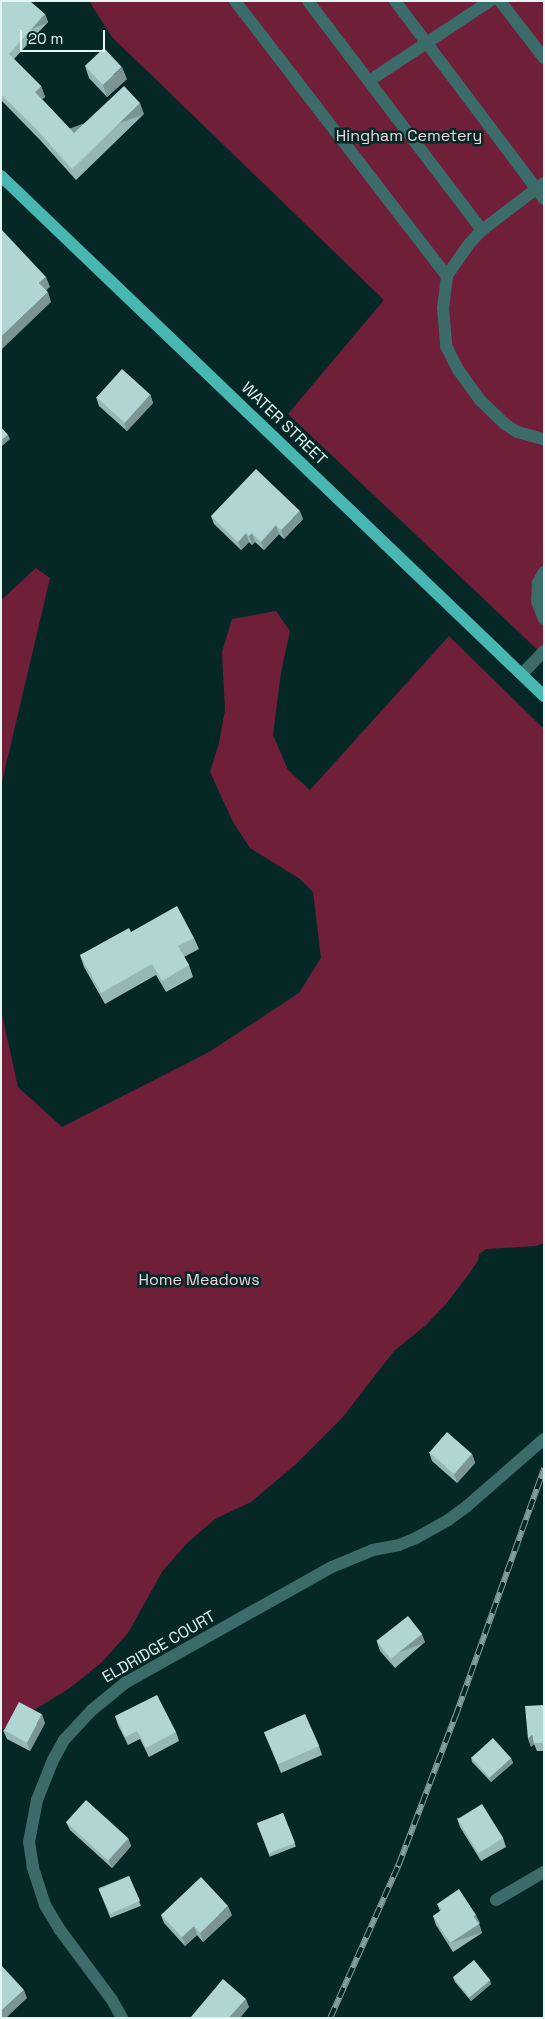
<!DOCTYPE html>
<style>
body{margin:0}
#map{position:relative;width:545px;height:2019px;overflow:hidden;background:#052827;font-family:"Space Grotesk",sans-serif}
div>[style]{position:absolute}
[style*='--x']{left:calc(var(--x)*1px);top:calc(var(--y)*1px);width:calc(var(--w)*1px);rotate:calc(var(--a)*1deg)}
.green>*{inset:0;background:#701f39}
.minor>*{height:12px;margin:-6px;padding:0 6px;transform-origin:6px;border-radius:6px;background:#3c6c69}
.major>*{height:12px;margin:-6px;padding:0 6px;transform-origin:6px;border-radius:6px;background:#48b7b1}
.rail>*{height:5.5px;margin-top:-2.75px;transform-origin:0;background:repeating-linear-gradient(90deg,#052827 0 11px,#849e9c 0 22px);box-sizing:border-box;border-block:1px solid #849e9c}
.wall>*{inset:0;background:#97b7b5;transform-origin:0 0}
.shaded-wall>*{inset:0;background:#7b9593;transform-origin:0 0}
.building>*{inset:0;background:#b0d5d2;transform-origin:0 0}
span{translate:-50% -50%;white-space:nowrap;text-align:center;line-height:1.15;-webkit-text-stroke:5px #052827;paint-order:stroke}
.park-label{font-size:16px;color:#f0d5da}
.street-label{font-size:16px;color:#e3f6f4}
.frame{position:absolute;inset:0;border:2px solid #e3f6f4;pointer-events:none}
.scale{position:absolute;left:20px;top:30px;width:85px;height:22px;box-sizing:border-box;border:2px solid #e3f6f4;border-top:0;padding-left:6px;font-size:15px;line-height:18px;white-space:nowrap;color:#e3f6f4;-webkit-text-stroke:4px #052827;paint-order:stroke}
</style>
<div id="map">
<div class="green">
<div style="clip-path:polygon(89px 1px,544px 1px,544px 656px,288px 414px,384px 300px,112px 37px)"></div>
<div style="clip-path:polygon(36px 568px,50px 578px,1px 786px,1px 600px)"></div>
<div style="clip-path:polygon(276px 611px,290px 631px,281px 672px,273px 735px,288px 770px,310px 790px,449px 636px,544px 729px,544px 1243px,536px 1246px,486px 1249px,479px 1254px,478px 1260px,469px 1274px,446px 1304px,426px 1325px,394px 1351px,342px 1418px,295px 1465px,251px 1502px,215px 1519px,186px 1544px,162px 1572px,128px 1633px,102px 1662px,70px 1688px,1px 1730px,1px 1010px,18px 1087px,62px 1127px,209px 1052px,299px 993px,321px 958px,313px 892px,300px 879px,250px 848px,233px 822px,210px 772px,219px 743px,225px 710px,222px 652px,232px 619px)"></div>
</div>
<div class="minor">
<div style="--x:235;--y:1;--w:347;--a:52.4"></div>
<div style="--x:308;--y:1;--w:288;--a:52.8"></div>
<div style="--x:395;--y:1;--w:248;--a:53"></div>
<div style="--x:500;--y:1;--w:72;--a:52.3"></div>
<div style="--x:369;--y:81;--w:145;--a:-33.5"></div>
<div style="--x:544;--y:183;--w:78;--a:142.8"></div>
<div style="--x:482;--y:230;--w:19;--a:133"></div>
<div style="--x:469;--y:244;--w:39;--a:125"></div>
<div style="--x:447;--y:276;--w:32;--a:97"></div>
<div style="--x:443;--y:308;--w:38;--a:85"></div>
<div style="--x:446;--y:346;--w:28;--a:63"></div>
<div style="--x:459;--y:371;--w:37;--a:54"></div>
<div style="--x:481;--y:401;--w:33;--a:44"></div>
<div style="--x:505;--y:424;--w:14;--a:34"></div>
<div style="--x:517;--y:432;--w:28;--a:15"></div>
<div style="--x:544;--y:572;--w:13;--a:119"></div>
<div style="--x:538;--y:583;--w:18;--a:93"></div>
<div style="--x:537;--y:601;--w:19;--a:69"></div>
<div style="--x:522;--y:674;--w:32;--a:-46"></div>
<div style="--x:496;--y:1900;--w:56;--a:-30.3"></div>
<div style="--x:122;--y:2018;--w:21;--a:-119"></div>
<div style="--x:112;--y:2000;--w:87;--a:-126.6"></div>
<div style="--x:60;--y:1930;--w:29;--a:-121"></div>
<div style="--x:45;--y:1905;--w:40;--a:-108"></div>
<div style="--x:33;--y:1867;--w:25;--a:-99"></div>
<div style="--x:29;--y:1842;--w:43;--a:-79.2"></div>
<div style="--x:37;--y:1800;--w:43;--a:-68.2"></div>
<div style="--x:53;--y:1760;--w:23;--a:-61"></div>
<div style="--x:64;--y:1740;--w:41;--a:-47"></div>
<div style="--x:92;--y:1710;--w:43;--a:-39.3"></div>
<div style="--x:125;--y:1683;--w:237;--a:-29.3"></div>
<div style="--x:332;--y:1567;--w:44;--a:-22.5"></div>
<div style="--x:373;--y:1550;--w:26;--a:-11"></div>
<div style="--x:399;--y:1545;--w:18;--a:-22"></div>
<div style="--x:416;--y:1538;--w:37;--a:-29"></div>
<div style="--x:448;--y:1520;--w:22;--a:-36"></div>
<div style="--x:466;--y:1507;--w:103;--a:-41.1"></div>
</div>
<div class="major">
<div style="--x:1;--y:176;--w:752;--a:43.76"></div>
</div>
<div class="rail">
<div style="--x:330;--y:2018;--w:167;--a:-65.9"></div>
<div style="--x:398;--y:1866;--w:160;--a:-69.1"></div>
<div style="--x:455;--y:1717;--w:264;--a:-70.3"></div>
</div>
<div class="wall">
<div style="clip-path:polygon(1px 1px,45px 14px,48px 22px,14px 59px,41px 86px,45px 97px,42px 99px,74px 133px,144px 114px,76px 180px,41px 141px,1px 100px)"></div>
<div style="clip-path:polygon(85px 66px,127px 79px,107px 97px,89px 78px)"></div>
<div style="clip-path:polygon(150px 394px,153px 403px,127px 431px,99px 406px,96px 397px)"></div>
<div style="clip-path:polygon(211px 516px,303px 519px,284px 539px,279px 534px,264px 550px,255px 542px,252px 545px,249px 542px,241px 550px,214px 524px)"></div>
<div style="clip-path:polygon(131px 932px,194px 938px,199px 949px,184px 957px,189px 965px,193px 977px,166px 992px,156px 975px,105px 1004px,84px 967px,80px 955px)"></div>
<div style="clip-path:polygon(429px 1452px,472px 1454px,475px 1463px,457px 1483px,432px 1461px)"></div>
<div style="clip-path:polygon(377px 1642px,425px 1642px,395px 1668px,380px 1651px)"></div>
<div style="clip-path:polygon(544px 1705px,544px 1751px,537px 1751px,534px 1744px,531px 1747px)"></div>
<div style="clip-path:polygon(115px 1716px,176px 1732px,179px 1741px,149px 1757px,140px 1739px,128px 1745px,118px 1725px)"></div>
<div style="clip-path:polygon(45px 1723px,30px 1751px,7px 1739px,3px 1730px)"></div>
<div style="clip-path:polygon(264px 1732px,319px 1746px,322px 1755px,281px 1773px)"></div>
<div style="clip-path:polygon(471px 1757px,511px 1758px,513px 1763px,491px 1782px,472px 1762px)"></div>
<div style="left:283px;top:1813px;width:36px;height:28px;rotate:69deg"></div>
<div style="clip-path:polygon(457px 1818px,503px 1838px,506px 1847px,481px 1861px,460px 1827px)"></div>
<div style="clip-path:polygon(66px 1822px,128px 1838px,131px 1846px,112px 1868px,70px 1830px)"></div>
<div style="left:129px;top:1876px;width:32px;height:33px;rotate:68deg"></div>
<div style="clip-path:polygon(437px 1904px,480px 1923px,479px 1924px,482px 1933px,453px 1952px,436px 1925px,433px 1916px,440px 1911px)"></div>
<div style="clip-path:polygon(161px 1915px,232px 1915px,203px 1942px,197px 1935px,185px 1946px,164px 1923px)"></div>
<div style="clip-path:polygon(453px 1977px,491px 1984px,471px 2001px,455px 1982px)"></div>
</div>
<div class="shaded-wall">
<div style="left:45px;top:14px;width:9px;height:62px;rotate:69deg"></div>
<div style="clip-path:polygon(122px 67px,127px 79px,107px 97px,103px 85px)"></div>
<div style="clip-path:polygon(41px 86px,45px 97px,39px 102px,35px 92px)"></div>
<div style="left:140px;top:103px;width:12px;height:95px;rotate:70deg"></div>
<div style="clip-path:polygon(46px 277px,50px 287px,43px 293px,39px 283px)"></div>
<div style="clip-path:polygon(48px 292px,51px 302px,1px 350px,1px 337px)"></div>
<div style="clip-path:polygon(150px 394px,153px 403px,127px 431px,124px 423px)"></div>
<div style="clip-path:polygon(8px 435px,10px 439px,1px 447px,1px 441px)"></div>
<div style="clip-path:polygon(300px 511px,303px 519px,284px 539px,281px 530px)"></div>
<div style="clip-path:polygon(276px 525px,279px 534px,264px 550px,261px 542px)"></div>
<div style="clip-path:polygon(246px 533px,249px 542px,241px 550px,238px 542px)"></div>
<div style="clip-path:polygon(252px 533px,255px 542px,252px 545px,249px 536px)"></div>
<div style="clip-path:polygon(472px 1454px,475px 1463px,457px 1483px,454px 1474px)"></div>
<div style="left:422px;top:1634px;width:9px;height:40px;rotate:69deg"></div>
<div style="clip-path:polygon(42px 1714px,45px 1723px,30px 1751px,27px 1743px)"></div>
<div style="clip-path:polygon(532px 1735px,534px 1744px,531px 1747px,528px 1739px)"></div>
<div style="clip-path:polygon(511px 1758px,513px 1763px,491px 1782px,489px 1778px)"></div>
<div style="clip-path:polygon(128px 1838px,131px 1846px,112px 1868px,108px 1859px)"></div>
<div style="clip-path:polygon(228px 1906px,232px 1915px,203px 1942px,200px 1933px)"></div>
<div style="clip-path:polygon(476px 1915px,480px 1923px,477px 1925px,474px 1917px)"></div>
<div style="left:479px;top:1924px;width:9px;height:35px;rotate:72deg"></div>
<div style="clip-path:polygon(194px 1926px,197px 1935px,185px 1946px,182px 1937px)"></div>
<div style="clip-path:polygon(490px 1980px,491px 1984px,471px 2001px,469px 1997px)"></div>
<div style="clip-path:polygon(24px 1990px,27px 1998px,6px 2018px,1px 2018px,1px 2011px)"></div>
<div style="clip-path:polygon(246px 1999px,249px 2007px,240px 2018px,229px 2018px)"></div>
</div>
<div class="building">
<div style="clip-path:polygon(1px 1px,30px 1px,45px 14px,9px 54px,8px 53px,2px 60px)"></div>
<div style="left:104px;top:48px;width:26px;height:26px;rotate:47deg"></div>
<div style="clip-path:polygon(8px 53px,41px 86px,35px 92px,74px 133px,124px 86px,140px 103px,72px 169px,37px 130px,1px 94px,1px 60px)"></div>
<div style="clip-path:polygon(1px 229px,46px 277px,39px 283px,48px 292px,1px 337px)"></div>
<div style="left:122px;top:369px;width:38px;height:38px;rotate:42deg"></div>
<div style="clip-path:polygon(1px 427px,8px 435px,1px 441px)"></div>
<div style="clip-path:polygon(256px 469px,300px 511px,281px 530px,276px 525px,261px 542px,252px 533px,249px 536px,246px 533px,238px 542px,211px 516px)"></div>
<div style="clip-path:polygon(177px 906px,194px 938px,178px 946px,189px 965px,162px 981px,152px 964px,101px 993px,80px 955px,129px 928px,131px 932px)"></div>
<div style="left:447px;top:1432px;width:33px;height:27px;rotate:41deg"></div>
<div style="left:408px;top:1616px;width:23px;height:40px;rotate:52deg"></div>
<div style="clip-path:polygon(157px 1695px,176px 1732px,146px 1748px,137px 1731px,125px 1737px,115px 1716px)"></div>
<div style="left:19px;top:1702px;width:26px;height:32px;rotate:28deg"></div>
<div style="clip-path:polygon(544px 1705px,544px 1743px,534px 1743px,532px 1735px,528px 1739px,525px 1706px)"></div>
<div style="left:305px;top:1714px;width:35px;height:45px;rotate:66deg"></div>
<div style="left:493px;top:1738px;width:27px;height:29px;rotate:48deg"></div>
<div style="left:86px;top:1800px;width:57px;height:30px;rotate:42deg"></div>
<div style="left:482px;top:1804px;width:40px;height:29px;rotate:58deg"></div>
<div style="left:283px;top:1813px;width:32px;height:28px;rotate:68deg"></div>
<div style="left:129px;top:1876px;width:27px;height:33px;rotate:66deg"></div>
<div style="clip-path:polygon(201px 1877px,228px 1906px,200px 1933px,194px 1926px,182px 1937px,161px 1915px)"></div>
<div style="clip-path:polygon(459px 1889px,476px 1915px,474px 1917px,479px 1924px,450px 1943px,433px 1916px,442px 1910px,437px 1904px)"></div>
<div style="left:474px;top:1960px;width:26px;height:27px;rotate:51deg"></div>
<div style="clip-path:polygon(1px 1965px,24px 1990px,1px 2011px)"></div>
<div style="clip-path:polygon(223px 1979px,246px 1999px,229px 2018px,190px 2018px)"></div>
</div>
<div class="park-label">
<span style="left:409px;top:136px">Hingham Cemetery</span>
<span style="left:199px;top:1280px">Home Meadows</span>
</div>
<div class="street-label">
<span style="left:284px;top:424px;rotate:44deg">WATER STREET</span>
<span style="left:159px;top:1647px;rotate:-30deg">ELDRIDGE COURT</span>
</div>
<div class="frame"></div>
<div class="scale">20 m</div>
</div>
